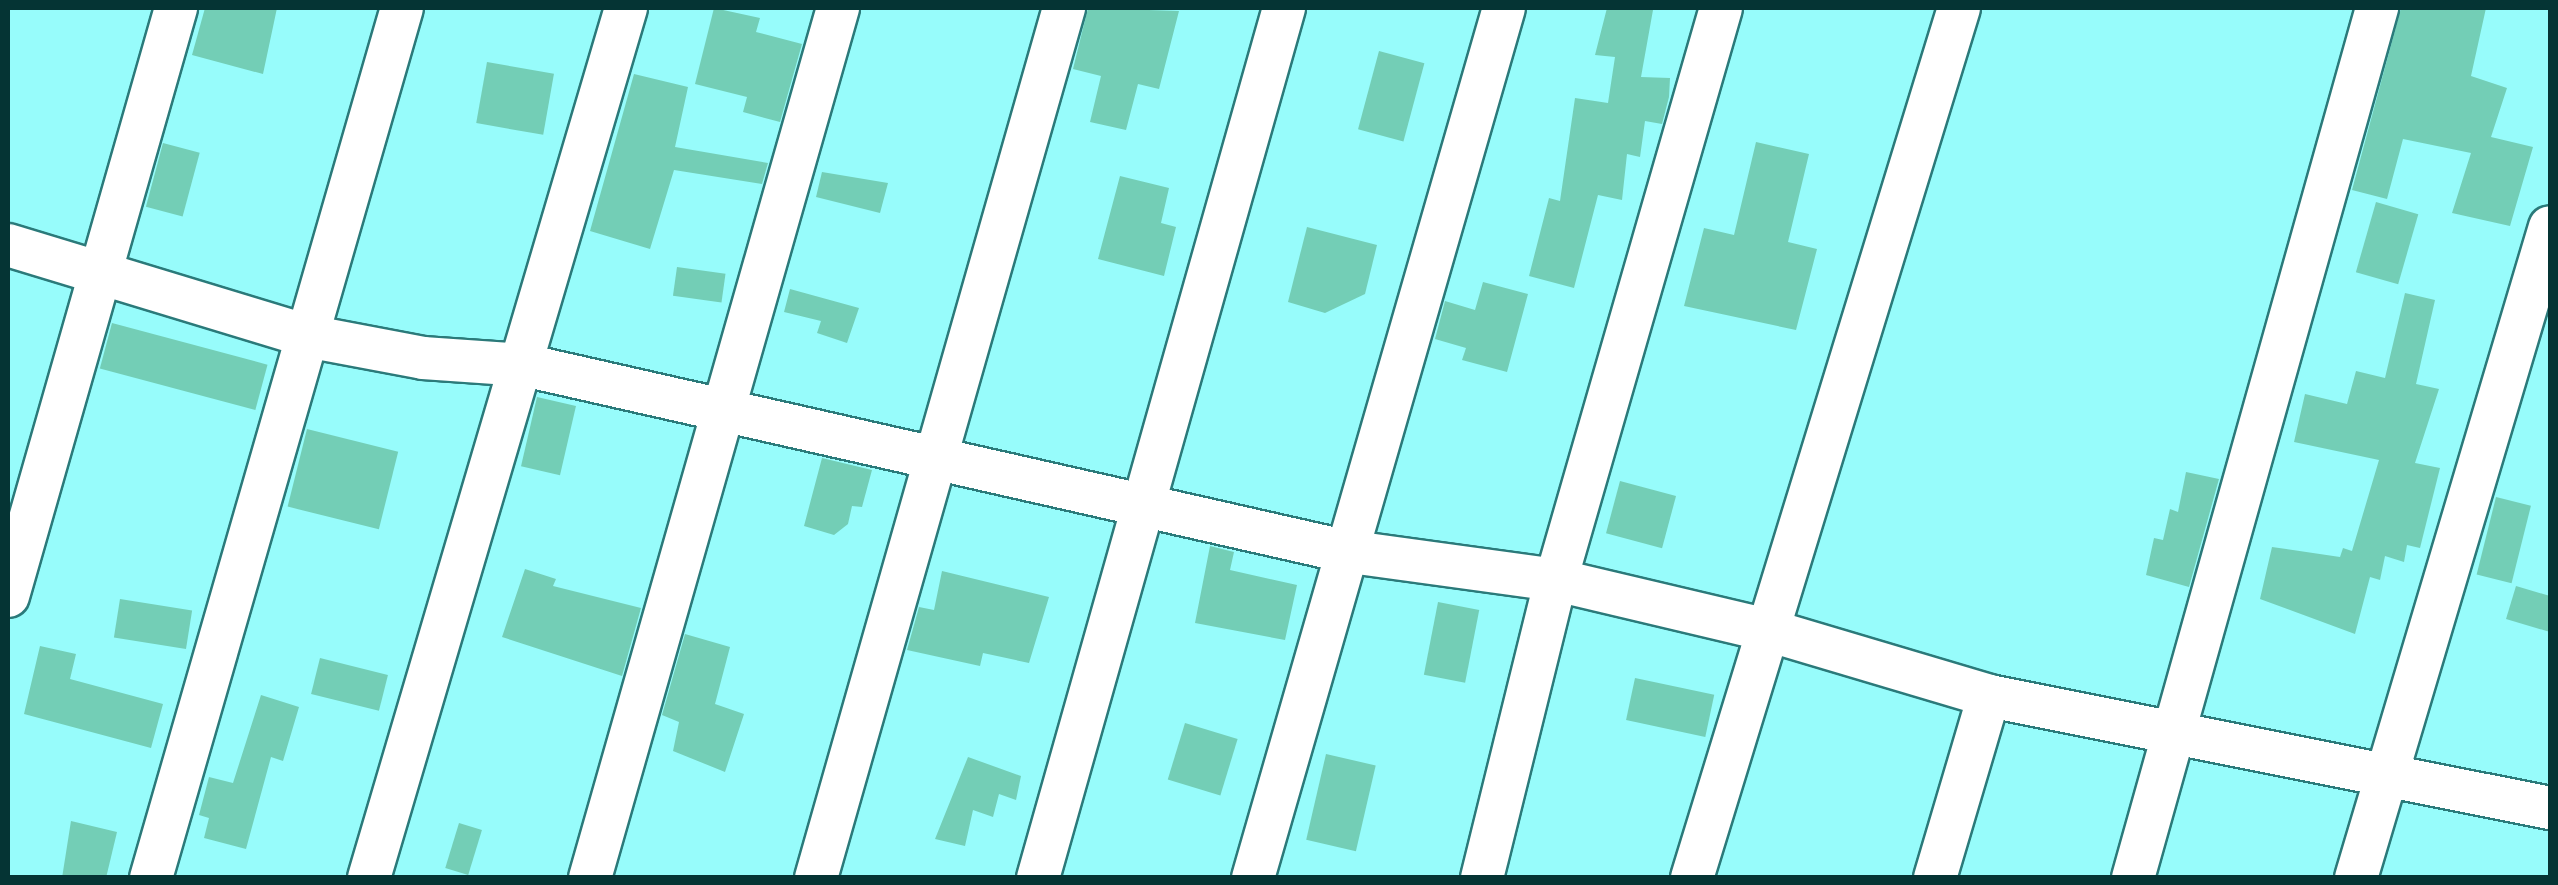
<!DOCTYPE html>
<style>
body{margin:0}
#map{position:relative;width:2558px;height:885px;overflow:hidden;background:#97fcfb;font-family:Poppins,sans-serif}
div>[style]{position:absolute}
[style*='--x']{left:calc(var(--x)*1px);top:calc(var(--y)*1px);width:calc(var(--w)*1px);rotate:calc(var(--a)*1deg)}
.building>*{inset:0;background:#73ceb6;transform-origin:0 0}
.roads{filter:drop-shadow(2px 0 #2b7a7a) drop-shadow(-2px 0 #2b7a7a) drop-shadow(0 2px #2b7a7a) drop-shadow(0 -2px #2b7a7a)}
.minor>*{height:42px;margin:-21px;padding:0 21px;transform-origin:21px;border-radius:21px;background:#fff}
span{translate:-50% -50%;white-space:nowrap;text-align:center;line-height:1.15;-webkit-text-stroke:8px #97fcfb;paint-order:stroke}
.frame{position:absolute;inset:0;border:10px solid #053434;pointer-events:none}
</style>
<div id="map">
<div class="building">
<div style="clip-path:polygon(205px 8px,277px 8px,263px 74px,192px 55px)"></div>
<div style="clip-path:polygon(714px 8px,760px 18px,756px 32px,802px 44px,780px 122px,743px 112px,747px 97px,695px 84px)"></div>
<div style="clip-path:polygon(1088px 8px,1179px 11px,1159px 89px,1138px 84px,1126px 130px,1090px 122px,1101px 76px,1073px 69px)"></div>
<div style="clip-path:polygon(1607px 8px,1653px 10px,1641px 77px,1670px 78px,1669px 97px,1662px 124px,1645px 121px,1640px 157px,1627px 154px,1622px 200px,1598px 195px,1574px 288px,1529px 276px,1549px 198px,1560px 201px,1575px 98px,1608px 103px,1615px 57px,1595px 55px)"></div>
<div style="clip-path:polygon(2401px 8px,2486px 8px,2471px 76px,2507px 88px,2491px 137px,2533px 147px,2510px 226px,2452px 213px,2471px 153px,2403px 139px,2387px 199px,2352px 190px)"></div>
<div style="left:1379px;top:51px;width:47px;height:81px;rotate:15deg"></div>
<div style="left:487px;top:62px;width:68px;height:62px;rotate:10deg"></div>
<div style="clip-path:polygon(634px 74px,688px 87px,675px 147px,768px 163px,762px 184px,674px 170px,650px 249px,590px 231px)"></div>
<div style="clip-path:polygon(1756px 142px,1809px 154px,1788px 242px,1817px 249px,1796px 330px,1684px 306px,1704px 228px,1734px 235px)"></div>
<div style="left:163px;top:143px;width:38px;height:66px;rotate:15deg"></div>
<div style="clip-path:polygon(822px 172px,888px 183px,880px 213px,816px 197px)"></div>
<div style="clip-path:polygon(1120px 176px,1169px 188px,1161px 223px,1176px 227px,1164px 276px,1098px 259px)"></div>
<div style="left:2376px;top:202px;width:44px;height:73px;rotate:16deg"></div>
<div style="clip-path:polygon(1307px 227px,1377px 245px,1365px 294px,1325px 313px,1288px 302px)"></div>
<div style="left:677px;top:267px;width:49px;height:29px;rotate:8deg"></div>
<div style="clip-path:polygon(1483px 282px,1528px 294px,1507px 372px,1462px 360px,1466px 348px,1435px 339px,1445px 301px,1475px 310px)"></div>
<div style="clip-path:polygon(790px 289px,859px 308px,847px 343px,817px 333px,821px 321px,784px 312px)"></div>
<div style="clip-path:polygon(2405px 293px,2435px 300px,2416px 384px,2439px 389px,2415px 463px,2440px 468px,2420px 548px,2407px 545px,2404px 562px,2385px 556px,2380px 580px,2370px 577px,2355px 634px,2260px 599px,2272px 547px,2340px 557px,2343px 548px,2352px 551px,2379px 460px,2294px 442px,2305px 394px,2347px 404px,2356px 371px,2385px 378px)"></div>
<div style="left:112px;top:323px;width:161px;height:47px;rotate:15deg"></div>
<div style="left:537px;top:397px;width:40px;height:71px;rotate:13deg"></div>
<div style="left:307px;top:429px;width:94px;height:80px;rotate:14deg"></div>
<div style="clip-path:polygon(822px 458px,872px 470px,862px 507px,852px 506px,848px 524px,834px 535px,804px 526px)"></div>
<div style="clip-path:polygon(2186px 472px,2219px 479px,2189px 587px,2146px 575px,2154px 538px,2163px 540px,2170px 509px,2178px 512px)"></div>
<div style="left:1620px;top:481px;width:58px;height:54px;rotate:15deg"></div>
<div style="left:2496px;top:497px;width:36px;height:80px;rotate:14deg"></div>
<div style="clip-path:polygon(1210px 546px,1234px 552px,1230px 570px,1297px 585px,1285px 640px,1195px 623px)"></div>
<div style="clip-path:polygon(525px 569px,556px 579px,553px 586px,641px 608px,622px 676px,502px 637px)"></div>
<div style="clip-path:polygon(942px 571px,1049px 597px,1029px 663px,983px 653px,980px 666px,907px 650px,919px 607px,934px 610px)"></div>
<div style="clip-path:polygon(2516px 586px,2550px 596px,2550px 632px,2506px 619px)"></div>
<div style="left:120px;top:599px;width:73px;height:39px;rotate:9deg"></div>
<div style="left:1438px;top:602px;width:42px;height:74px;rotate:11deg"></div>
<div style="clip-path:polygon(685px 634px,730px 647px,715px 704px,744px 714px,725px 772px,673px 751px,679px 722px,662px 715px)"></div>
<div style="clip-path:polygon(40px 646px,76px 654px,70px 679px,163px 704px,151px 748px,24px 714px)"></div>
<div style="left:320px;top:658px;width:70px;height:37px;rotate:14deg"></div>
<div style="left:1635px;top:678px;width:81px;height:43px;rotate:12deg"></div>
<div style="clip-path:polygon(261px 695px,299px 707px,283px 761px,271px 757px,246px 849px,204px 838px,209px 818px,199px 815px,209px 777px,233px 783px)"></div>
<div style="left:1185px;top:723px;width:55px;height:59px;rotate:17deg"></div>
<div style="left:1326px;top:754px;width:51px;height:88px;rotate:13deg"></div>
<div style="clip-path:polygon(968px 757px,1021px 776px,1016px 800px,999px 794px,993px 817px,973px 810px,965px 846px,935px 839px)"></div>
<div style="clip-path:polygon(71px 821px,117px 832px,106px 878px,62px 878px)"></div>
<div style="left:459px;top:823px;width:24px;height:47px;rotate:17deg"></div>
</div>
<div class="roads">
<div class="minor">
<div style="--x:8;--y:245;--w:313;--a:16.9"></div>
<div style="--x:307;--y:336;--w:118;--a:10.7"></div>
<div style="--x:423;--y:358;--w:101;--a:4"></div>
<div style="--x:524;--y:365;--w:841;--a:12.78"></div>
<div style="--x:1344;--y:551;--w:214;--a:7.8"></div>
<div style="--x:1556;--y:580;--w:218;--a:13.3"></div>
<div style="--x:1768;--y:630;--w:231;--a:16.6"></div>
<div style="--x:1989;--y:696;--w:572;--a:11.29"></div>
<div style="--x:8;--y:596;--w:612;--a:-74.05"></div>
<div style="--x:151;--y:878;--w:905;--a:-73.91"></div>
<div style="--x:369;--y:878;--w:907;--a:-73.54"></div>
<div style="--x:590;--y:878;--w:905;--a:-74.09"></div>
<div style="--x:816;--y:878;--w:905;--a:-74.09"></div>
<div style="--x:1038;--y:878;--w:904;--a:-74.21"></div>
<div style="--x:1253;--y:878;--w:905;--a:-73.91"></div>
<div style="--x:1482;--y:878;--w:307;--a:-76.1"></div>
<div style="--x:1556;--y:580;--w:595;--a:-73.91"></div>
<div style="--x:1692;--y:878;--w:910;--a:-72.94"></div>
<div style="--x:1935;--y:878;--w:190;--a:-73.5"></div>
<div style="--x:2133;--y:878;--w:904;--a:-74.33"></div>
<div style="--x:2356;--y:878;--w:679;--a:-73.41"></div>
</div>
</div>
<div class="frame"></div>
</div>
